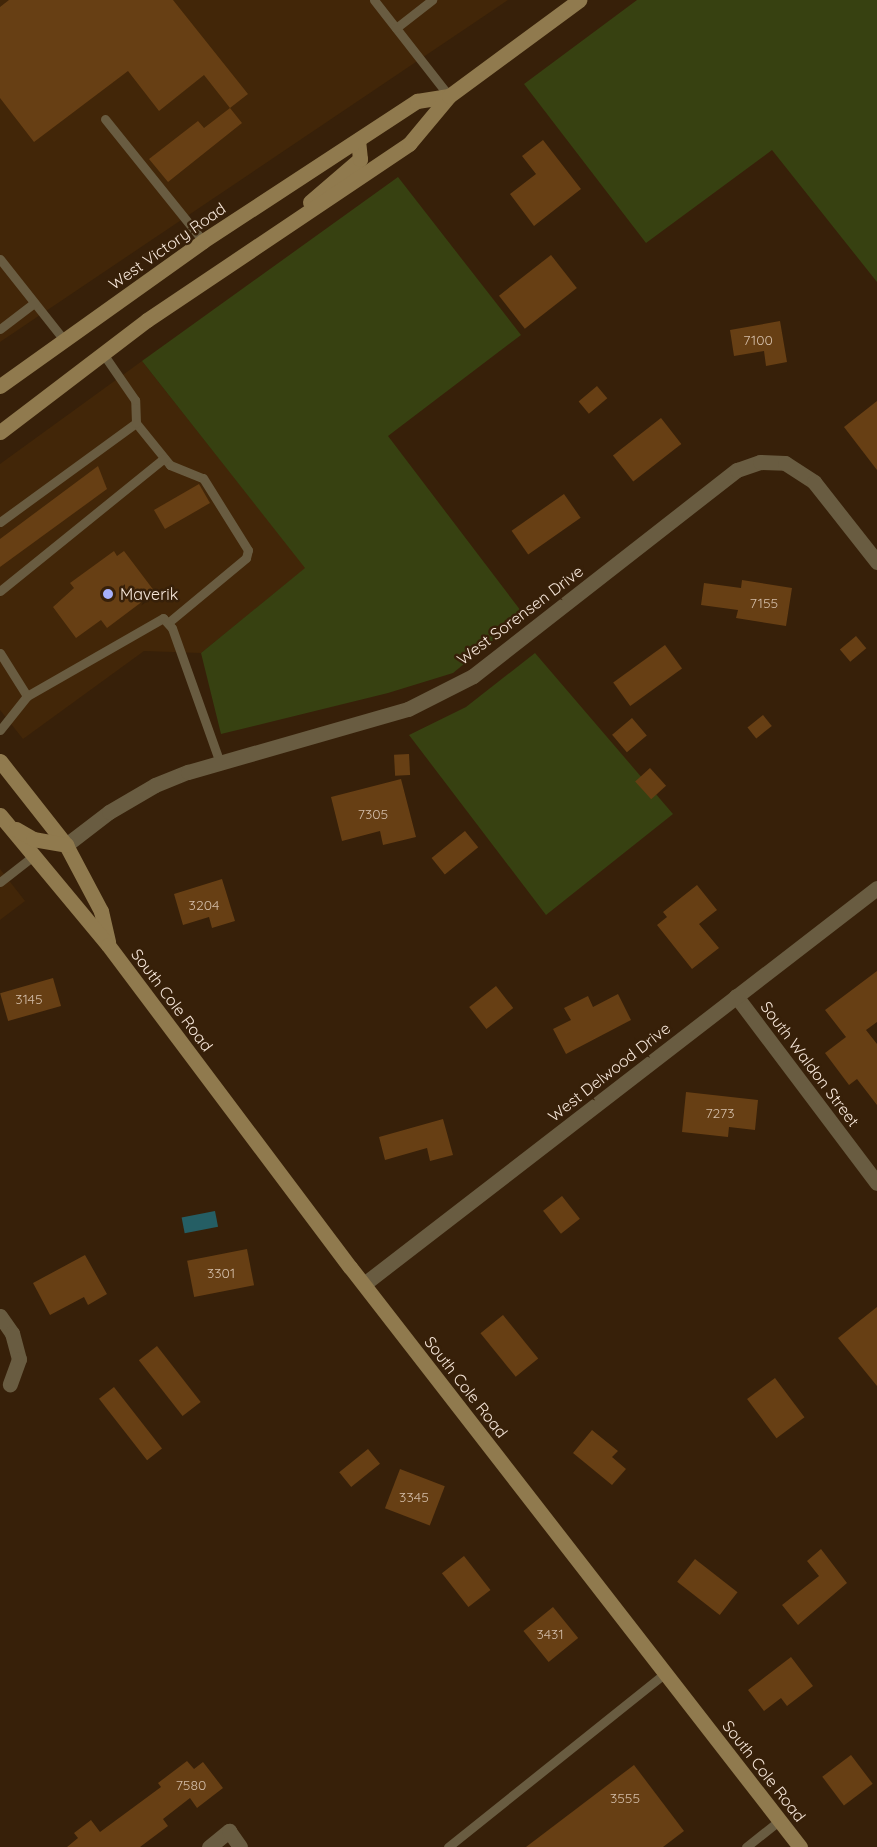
<!DOCTYPE html>
<style>
body{margin:0}
#map{position:relative;width:877px;height:1847px;overflow:hidden;background:#372009;font-family:Quicksand,sans-serif}
div>[style]{position:absolute}
[style*='--x']{left:calc(var(--x)*1px);top:calc(var(--y)*1px);width:calc(var(--w)*1px);rotate:calc(var(--a)*1deg)}
.built>*{inset:0;background:#422608}
.green>*{inset:0;background:#374111}
.water>*{inset:0;background:#255e64;transform-origin:0 0}
.building>*{inset:0;background:#673f14;transform-origin:0 0}
.service>*{height:9px;margin:-4.5px;padding:0 4.5px;transform-origin:4.5px;border-radius:4.5px;background:#695c41}
.minor>*{height:15px;margin:-7.5px;padding:0 7.5px;transform-origin:7.5px;border-radius:7.5px;background:#695c41}
.secondary>*{height:15px;margin:-7.5px;padding:0 7.5px;transform-origin:7.5px;border-radius:7.5px;background:#907a4e}
.dots>*{width:16px;height:16px;translate:-50% -50%;box-sizing:border-box;border:3px solid #372009;border-radius:50%}
span{translate:-50% -50%;white-space:nowrap;text-align:center;line-height:1.15;-webkit-text-stroke:5px #372009;paint-order:stroke}
.number-label{font-size:14px;color:#d3bda8}
.number-label span{-webkit-text-stroke-width:0}
.street-label{font-size:16px;color:#f7e7da}
.poi-label{font-size:16px;color:#f7e7da}
.left{translate:0 -50%;text-align:left}
</style>
<div id="map">
<div class="built">
<div style="clip-path:polygon(0 0,508px 0,0 342px)"></div>
<div style="clip-path:polygon(142px 361px,306px 568px,201px 653px,144px 651px,23px 739px,0 710px,0 464px)"></div>
<div style="clip-path:polygon(0 869px,25px 901px,0 920px)"></div>
</div>
<div class="green">
<div style="clip-path:polygon(637px 0,877px 0,877px 282px,772px 150px,646px 243px,524px 84px)"></div>
<div style="clip-path:polygon(398px 177px,521px 335px,388px 436px,524px 615px,453px 673px,388px 693px,221px 734px,201px 653px,305px 568px,142px 361px)"></div>
<div style="clip-path:polygon(535px 653px,673px 814px,546px 915px,409px 735px,466px 707px)"></div>
</div>
<div class="water">
<div style="left:215px;top:1211px;width:16px;height:34px;rotate:79deg"></div>
</div>
<div class="building">
<div style="clip-path:polygon(9px 0,173px 0,248px 94px,230px 108px,242px 123px,168px 182px,149px 159px,198px 121px,204px 128px,230px 108px,204px 75px,159px 111px,128px 71px,34px 142px,0 98px,0 7px)"></div>
<div style="clip-path:polygon(543px 140px,581px 189px,534px 226px,510px 194px,536px 174px,522px 156px)"></div>
<div style="left:551px;top:255px;width:42px;height:66px;rotate:52deg"></div>
<div style="clip-path:polygon(780px 321px,787px 362px,766px 366px,764px 351px,734px 356px,730px 330px)"></div>
<div style="left:597px;top:386px;width:16px;height:24px;rotate:50deg"></div>
<div style="clip-path:polygon(877px 401px,877px 470px,844px 427px)"></div>
<div style="left:661px;top:418px;width:33px;height:61px;rotate:52deg"></div>
<div style="clip-path:polygon(98px 466px,107px 489px,0 567px,0 539px)"></div>
<div style="left:199px;top:484px;width:22px;height:52px;rotate:60deg"></div>
<div style="left:564px;top:494px;width:29px;height:64px;rotate:55deg"></div>
<div style="clip-path:polygon(114px 551px,117px 556px,124px 551px,155px 592px,107px 628px,101px 620px,76px 638px,53px 607px,74px 588px,70px 583px)"></div>
<div style="clip-path:polygon(742px 580px,792px 588px,786px 626px,736px 618px,738px 610px,701px 605px,704px 583px,741px 588px)"></div>
<div style="left:856px;top:636px;width:16px;height:21px;rotate:50deg"></div>
<div style="left:665px;top:645px;width:29px;height:64px;rotate:54deg"></div>
<div style="left:763px;top:715px;width:14px;height:20px;rotate:51deg"></div>
<div style="left:632px;top:718px;width:23px;height:26px;rotate:50deg"></div>
<div style="left:409px;top:754px;width:21px;height:15px;rotate:87deg"></div>
<div style="left:650px;top:768px;width:24px;height:20px;rotate:48deg"></div>
<div style="clip-path:polygon(401px 779px,416px 837px,383px 845px,380px 831px,342px 841px,331px 797px)"></div>
<div style="left:465px;top:831px;width:21px;height:43px;rotate:51deg"></div>
<div style="clip-path:polygon(222px 879px,235px 921px,212px 928px,209px 917px,183px 925px,174px 894px)"></div>
<div style="clip-path:polygon(697px 885px,717px 910px,699px 924px,719px 948px,692px 969px,657px 925px,667px 917px,663px 912px)"></div>
<div style="clip-path:polygon(877px 971px,877px 1022px,866px 1030px,877px 1044px,877px 1105px,857px 1079px,849px 1085px,825px 1053px,846px 1037px,825px 1010px)"></div>
<div style="left:53px;top:978px;width:29px;height:55px;rotate:74deg"></div>
<div style="left:496px;top:986px;width:28px;height:34px;rotate:52deg"></div>
<div style="clip-path:polygon(618px 994px,631px 1020px,566px 1054px,553px 1029px,571px 1020px,564px 1008px,588px 996px,593px 1007px)"></div>
<div style="clip-path:polygon(686px 1092px,758px 1100px,755px 1130px,729px 1127px,728px 1137px,682px 1132px)"></div>
<div style="clip-path:polygon(443px 1119px,453px 1155px,430px 1161px,427px 1148px,385px 1160px,379px 1137px)"></div>
<div style="left:562px;top:1196px;width:29px;height:24px;rotate:52deg"></div>
<div style="left:247px;top:1249px;width:37px;height:61px;rotate:79deg"></div>
<div style="clip-path:polygon(85px 1255px,107px 1294px,88px 1305px,84px 1297px,50px 1315px,33px 1283px)"></div>
<div style="clip-path:polygon(877px 1307px,877px 1386px,838px 1338px)"></div>
<div style="left:503px;top:1315px;width:56px;height:29px;rotate:51deg"></div>
<div style="left:157px;top:1346px;width:71px;height:23px;rotate:52deg"></div>
<div style="left:775px;top:1378px;width:49px;height:35px;rotate:53deg"></div>
<div style="left:114px;top:1387px;width:78px;height:19px;rotate:52deg"></div>
<div style="clip-path:polygon(592px 1430px,618px 1451px,612px 1457px,626px 1469px,612px 1485px,573px 1453px)"></div>
<div style="left:368px;top:1449px;width:19px;height:37px;rotate:51deg"></div>
<div style="left:400px;top:1469px;width:48px;height:42px;rotate:21deg"></div>
<div style="clip-path:polygon(821px 1549px,847px 1583px,798px 1625px,782px 1605px,819px 1576px,807px 1561px)"></div>
<div style="left:464px;top:1556px;width:43px;height:28px;rotate:52deg"></div>
<div style="left:695px;top:1559px;width:54px;height:29px;rotate:38deg"></div>
<div style="left:553px;top:1607px;width:40px;height:38px;rotate:51deg"></div>
<div style="clip-path:polygon(791px 1657px,813px 1686px,787px 1706px,781px 1698px,764px 1711px,748px 1690px)"></div>
<div style="left:851px;top:1755px;width:36px;height:36px;rotate:53deg"></div>
<div style="clip-path:polygon(187px 1761px,194px 1769px,203px 1762px,223px 1788px,197px 1808px,190px 1798px,163px 1819px,168px 1826px,140px 1847px,67px 1847px,78px 1838px,74px 1833px,91px 1820px,100px 1832px,161px 1787px,158px 1783px)"></div>
<div style="clip-path:polygon(634px 1765px,684px 1831px,663px 1847px,526px 1847px)"></div>
</div>
<div class="service">
<div style="--x:374;--y:0;--w:122;--a:52"></div>
<div style="--x:396;--y:28;--w:46;--a:-37.9"></div>
<div style="--x:105;--y:119;--w:156;--a:51.2"></div>
<div style="--x:0;--y:259;--w:103;--a:51.7"></div>
<div style="--x:0;--y:329;--w:43;--a:-37.4"></div>
<div style="--x:136;--y:423;--w:54;--a:51"></div>
<div style="--x:170;--y:465;--w:35;--a:22"></div>
<div style="--x:203;--y:478;--w:85;--a:58"></div>
<div style="--x:248;--y:550;--w:8;--a:104"></div>
<div style="--x:246;--y:558;--w:100;--a:140.3"></div>
<div style="--x:0;--y:522;--w:168;--a:-36.1"></div>
<div style="--x:136;--y:423;--w:23;--a:-92"></div>
<div style="--x:135;--y:400;--w:55;--a:-124.6"></div>
<div style="--x:0;--y:591;--w:211;--a:-39"></div>
<div style="--x:0;--y:653;--w:51;--a:57.9"></div>
<div style="--x:0;--y:730;--w:43;--a:-51.5"></div>
<div style="--x:27;--y:696;--w:157;--a:-29.8"></div>
<div style="--x:163;--y:618;--w:13;--a:48"></div>
<div style="--x:172;--y:628;--w:143;--a:70.4"></div>
<div style="--x:0;--y:882;--w:41;--a:-38"></div>
<div style="--x:448;--y:1847;--w:278;--a:-38.7"></div>
<div style="--x:746;--y:1847;--w:43;--a:-38.5"></div>
</div>
<div class="minor">
<div style="--x:66;--y:845;--w:54;--a:-37.5"></div>
<div style="--x:109;--y:812;--w:53;--a:-30.4"></div>
<div style="--x:155;--y:785;--w:35;--a:-22"></div>
<div style="--x:188;--y:772;--w:229;--a:-16"></div>
<div style="--x:408;--y:709;--w:73;--a:-26.9"></div>
<div style="--x:473;--y:676;--w:335;--a:-38"></div>
<div style="--x:737;--y:470;--w:24;--a:-19"></div>
<div style="--x:760;--y:462;--w:25;--a:2"></div>
<div style="--x:785;--y:463;--w:35;--a:33"></div>
<div style="--x:814;--y:482;--w:102;--a:51.8"></div>
<div style="--x:736;--y:996;--w:234;--a:53"></div>
<div style="--x:364;--y:1284;--w:648;--a:-37.67"></div>
<div style="--x:0;--y:1316;--w:21;--a:55"></div>
<div style="--x:12;--y:1333;--w:27;--a:75"></div>
<div style="--x:19;--y:1359;--w:27;--a:110"></div>
<div style="--x:209;--y:1847;--w:26;--a:-39"></div>
<div style="--x:229;--y:1831;--w:19;--a:55"></div>
</div>
<div class="secondary">
<div style="--x:310;--y:202;--w:66;--a:-40.7"></div>
<div style="--x:360;--y:159;--w:19;--a:-96"></div>
<div style="--x:0;--y:386;--w:249;--a:-35.5"></div>
<div style="--x:203;--y:241;--w:256;--a:-33.2"></div>
<div style="--x:417;--y:101;--w:32;--a:-9"></div>
<div style="--x:0;--y:432;--w:185;--a:-37.3"></div>
<div style="--x:147;--y:320;--w:316;--a:-33.9"></div>
<div style="--x:409;--y:144;--w:62;--a:-50.2"></div>
<div style="--x:449;--y:96;--w:162;--a:-36.4"></div>
<div style="--x:0;--y:761;--w:107;--a:51.8"></div>
<div style="--x:66;--y:845;--w:75;--a:62.1"></div>
<div style="--x:101;--y:911;--w:32;--a:77"></div>
<div style="--x:0;--y:815;--w:169;--a:50.3"></div>
<div style="--x:108;--y:945;--w:403;--a:53.1"></div>
<div style="--x:350;--y:1267;--w:734;--a:52.19"></div>
<div style="--x:16;--y:829;--w:20;--a:30"></div>
<div style="--x:33;--y:839;--w:34;--a:10"></div>
</div>
<div class="dots">
<div style="left:108px;top:594px;background:#a7b1fc"></div>
</div>
<div class="number-label">
<span style="left:758px;top:340px">7100</span>
<span style="left:764px;top:603px">7155</span>
<span style="left:373px;top:814px">7305</span>
<span style="left:204px;top:905px">3204</span>
<span style="left:29px;top:999px">3145</span>
<span style="left:720px;top:1113px">7273</span>
<span style="left:221px;top:1273px">3301</span>
<span style="left:414px;top:1497px">3345</span>
<span style="left:550px;top:1634px">3431</span>
<span style="left:191px;top:1785px">7580</span>
<span style="left:625px;top:1798px">3555</span>
</div>
<div class="street-label">
<span style="left:167px;top:246px;rotate:-35deg">West Victory Road</span>
<span style="left:520px;top:615px;rotate:-37deg">West Sorensen Drive</span>
<span style="left:172px;top:1000px;rotate:53deg">South Cole Road</span>
<span style="left:810px;top:1064px;rotate:53deg">South Waldon Street</span>
<span style="left:609px;top:1072px;rotate:-38deg">West Delwood Drive</span>
<span style="left:466px;top:1387px;rotate:52deg">South Cole Road</span>
<span style="left:764px;top:1771px;rotate:52deg">South Cole Road</span>
</div>
<div class="poi-label">
<span class="left" style="left:120px;top:594px">Maverik</span>
</div>
</div>
